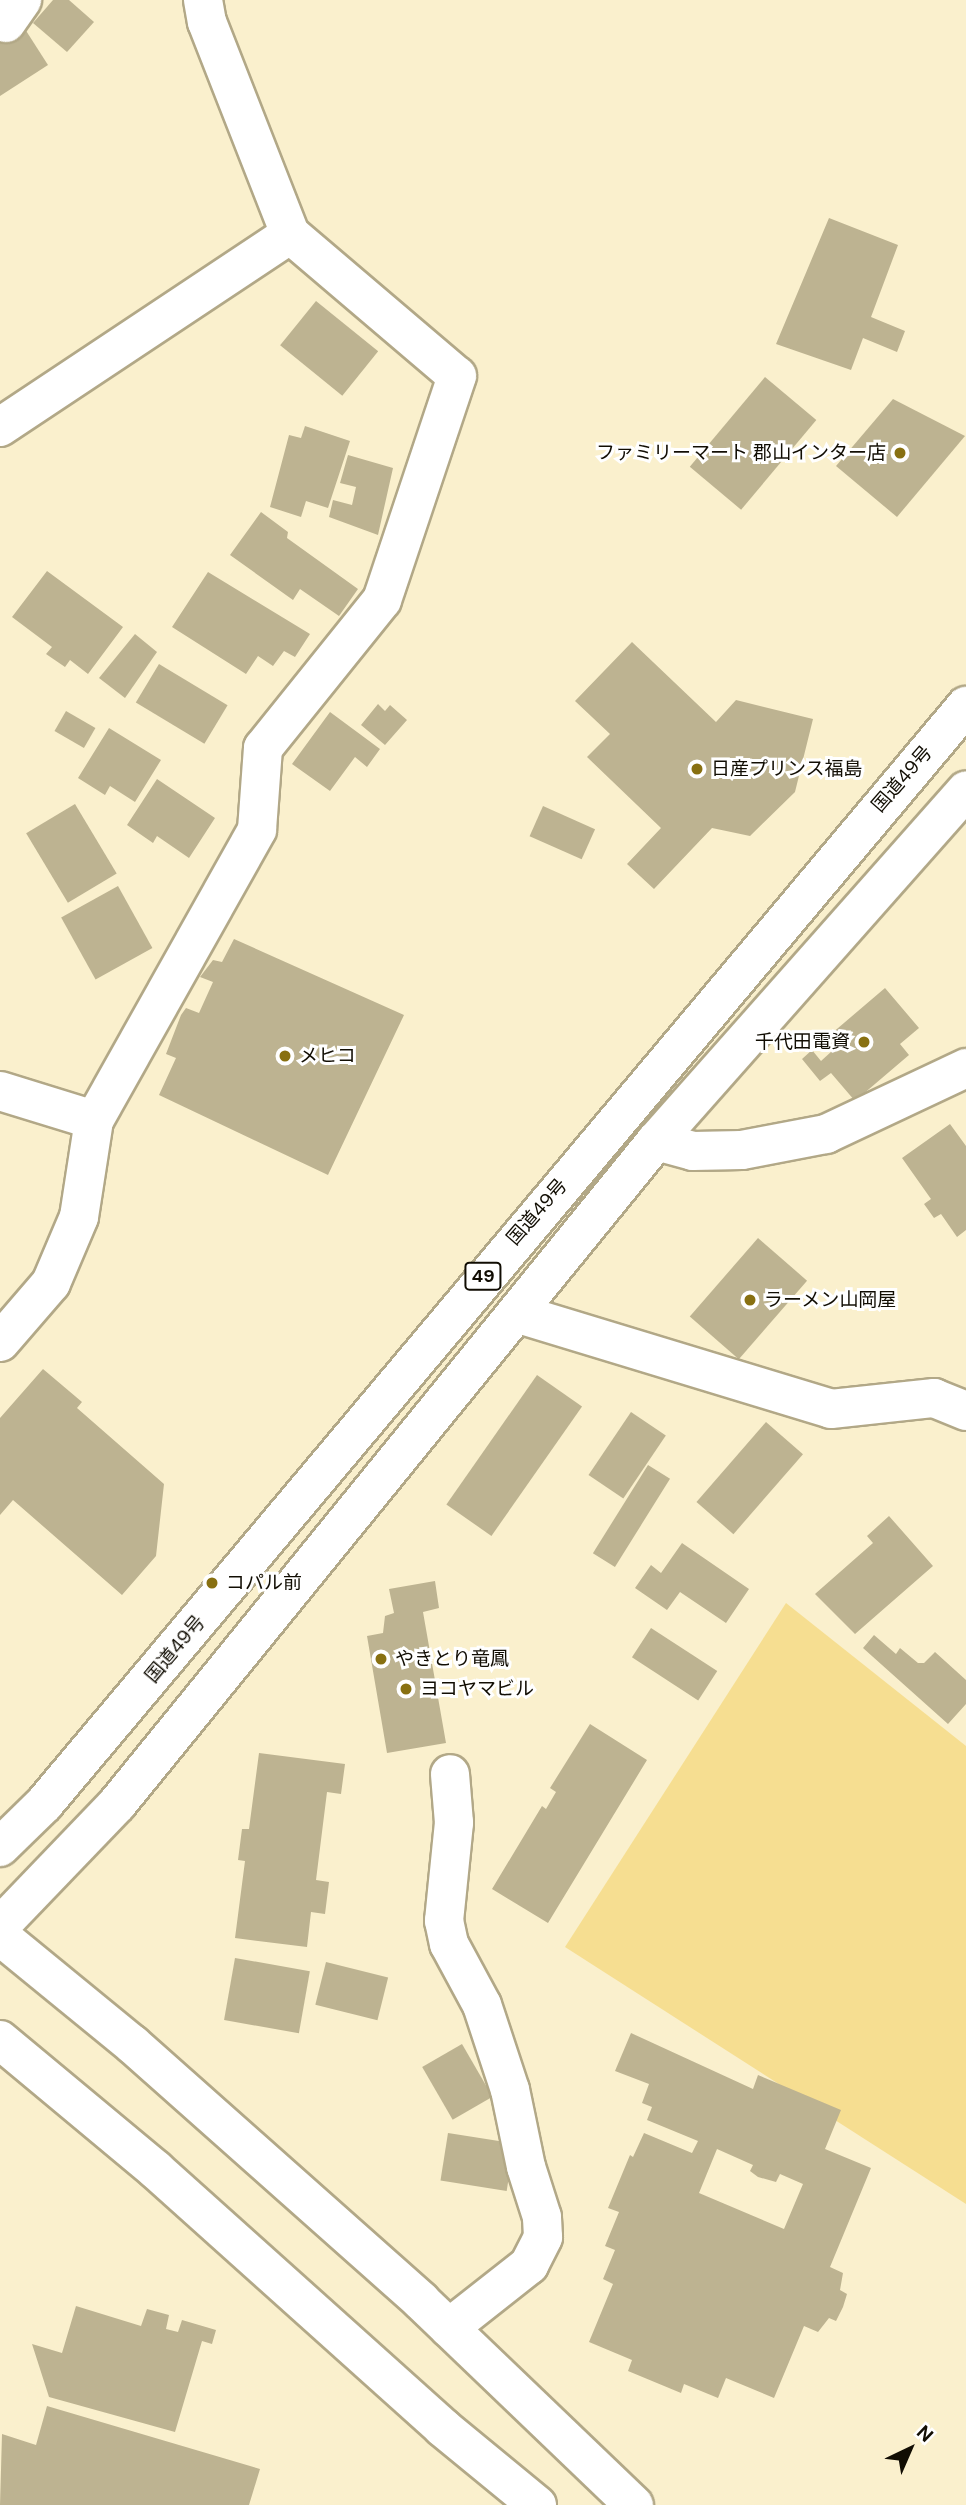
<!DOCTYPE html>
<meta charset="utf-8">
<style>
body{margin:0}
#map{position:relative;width:966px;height:2505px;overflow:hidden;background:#faf0cd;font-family:"DM Sans","Noto Sans JP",sans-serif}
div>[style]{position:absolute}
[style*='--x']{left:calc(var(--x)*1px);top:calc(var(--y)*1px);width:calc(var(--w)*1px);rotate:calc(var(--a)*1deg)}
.green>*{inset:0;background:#f6de91}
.building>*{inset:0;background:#bdb391;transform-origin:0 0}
.roads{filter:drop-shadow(2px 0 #b2a887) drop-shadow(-2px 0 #b2a887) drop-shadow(0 2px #b2a887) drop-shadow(0 -2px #b2a887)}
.minor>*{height:38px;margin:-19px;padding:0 19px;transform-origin:19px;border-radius:19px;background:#fff}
.highway>*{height:38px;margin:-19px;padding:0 19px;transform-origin:19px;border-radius:19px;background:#fff}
.dots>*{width:19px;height:19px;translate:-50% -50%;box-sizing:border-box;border:4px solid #fff;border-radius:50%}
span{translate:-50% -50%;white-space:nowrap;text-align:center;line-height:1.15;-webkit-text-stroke:6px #fff;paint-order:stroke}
.shield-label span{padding:2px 5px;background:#fff;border:2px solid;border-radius:5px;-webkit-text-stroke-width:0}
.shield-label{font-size:18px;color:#110d03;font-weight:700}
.poi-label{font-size:19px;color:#110d03}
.right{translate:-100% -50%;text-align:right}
.left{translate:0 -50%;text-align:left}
.street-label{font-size:19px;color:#110d03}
.north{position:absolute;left:875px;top:2414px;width:70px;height:70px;-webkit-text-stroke:5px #fff;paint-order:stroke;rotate:44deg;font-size:19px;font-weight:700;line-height:28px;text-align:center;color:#110d03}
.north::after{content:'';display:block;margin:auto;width:24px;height:32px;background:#110d03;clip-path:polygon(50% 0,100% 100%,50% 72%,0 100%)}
</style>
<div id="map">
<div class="green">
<div style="clip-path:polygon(786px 1603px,966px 1746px,966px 2204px,565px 1947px)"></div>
</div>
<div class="building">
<div style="clip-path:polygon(53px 0,69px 0,94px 22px,67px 52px,33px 23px)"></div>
<div style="clip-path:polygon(23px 26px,48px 65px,0 96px,0 41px)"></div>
<div style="clip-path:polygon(829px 218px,898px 245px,871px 317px,905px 331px,897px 352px,863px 338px,851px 370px,776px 344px)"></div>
<div style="left:316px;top:301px;width:80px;height:57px;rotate:39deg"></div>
<div style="left:765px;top:377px;width:67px;height:117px;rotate:40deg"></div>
<div style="clip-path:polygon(893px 399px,965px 436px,897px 517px,836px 466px)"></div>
<div style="clip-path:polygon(305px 426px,350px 441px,328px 508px,306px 501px,301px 517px,270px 507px,289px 435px,301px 438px)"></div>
<div style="clip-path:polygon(348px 455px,393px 468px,378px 535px,329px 517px,333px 500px,352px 505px,356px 487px,340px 483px)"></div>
<div style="clip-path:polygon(261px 512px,288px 532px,287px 538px,358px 589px,339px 616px,300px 589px,293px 600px,230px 555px)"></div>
<div style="clip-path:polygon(47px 571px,123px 627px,88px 674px,70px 660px,65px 667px,46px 654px,52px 647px,12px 617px)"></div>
<div style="clip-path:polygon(208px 572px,310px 634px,295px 657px,284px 651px,273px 666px,258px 656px,246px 674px,172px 627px)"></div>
<div style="clip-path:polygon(135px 634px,157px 652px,125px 698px,99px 678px)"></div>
<div style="clip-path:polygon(632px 642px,716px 722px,736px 700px,813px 719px,795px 792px,750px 836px,712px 828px,654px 889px,627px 864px,661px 828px,587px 757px,610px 734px,575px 701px)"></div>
<div style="left:159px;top:664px;width:80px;height:45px;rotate:31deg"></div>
<div style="clip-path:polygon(378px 704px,385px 711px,390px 705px,407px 720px,385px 745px,361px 725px)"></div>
<div style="left:66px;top:711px;width:34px;height:23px;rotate:30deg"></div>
<div style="clip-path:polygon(330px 712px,380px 749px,367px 767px,355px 757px,330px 791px,292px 764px)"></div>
<div style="clip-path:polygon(109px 728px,161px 760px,135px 802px,110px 786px,105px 795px,78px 778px)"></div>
<div style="clip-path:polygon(157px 779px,215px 818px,189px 858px,157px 836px,153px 843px,127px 825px)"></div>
<div style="left:75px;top:804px;width:81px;height:57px;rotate:59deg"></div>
<div style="left:543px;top:806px;width:57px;height:33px;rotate:24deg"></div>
<div style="left:118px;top:886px;width:71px;height:65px;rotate:61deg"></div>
<div style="clip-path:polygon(234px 939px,404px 1015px,328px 1175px,159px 1095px,176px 1058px,166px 1054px,181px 1015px,186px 1008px,199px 1013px,213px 982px,200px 977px,213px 960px,222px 962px)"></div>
<div style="clip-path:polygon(885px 988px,919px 1028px,900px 1044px,909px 1055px,855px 1101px,831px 1073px,820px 1081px,802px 1059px,812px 1050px,821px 1061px,832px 1051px,824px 1040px)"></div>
<div style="clip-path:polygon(950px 1124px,966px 1146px,966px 1230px,957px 1237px,941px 1214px,934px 1218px,924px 1204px,931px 1199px,902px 1158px)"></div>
<div style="left:758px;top:1238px;width:65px;height:104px;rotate:41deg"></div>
<div style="clip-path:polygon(43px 1369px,82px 1402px,77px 1408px,164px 1484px,156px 1556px,122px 1595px,13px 1500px,0 1515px,0 1418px)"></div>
<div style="left:537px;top:1375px;width:55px;height:158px;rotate:35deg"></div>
<div style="left:631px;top:1412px;width:42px;height:76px;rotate:34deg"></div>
<div style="left:766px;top:1422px;width:49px;height:106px;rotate:41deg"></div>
<div style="left:648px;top:1465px;width:26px;height:104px;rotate:32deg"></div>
<div style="clip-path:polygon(889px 1516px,933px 1566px,855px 1634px,815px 1594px,873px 1543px,867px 1536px)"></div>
<div style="clip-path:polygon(682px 1543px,749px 1589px,726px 1623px,680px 1592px,667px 1610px,635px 1588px,651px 1565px,661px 1573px)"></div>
<div style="clip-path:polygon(435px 1581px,439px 1608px,423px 1612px,446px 1743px,387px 1753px,367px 1636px,383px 1633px,385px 1616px,394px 1613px,389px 1589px)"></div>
<div style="left:651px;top:1628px;width:79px;height:35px;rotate:33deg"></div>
<div style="clip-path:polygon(874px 1635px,896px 1654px,900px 1648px,918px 1663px,924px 1663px,935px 1652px,966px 1680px,966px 1704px,948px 1724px,863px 1648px)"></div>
<div style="clip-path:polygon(590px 1724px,647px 1760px,548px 1923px,492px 1889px,542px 1806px,546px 1809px,556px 1792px,550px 1788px)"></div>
<div style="clip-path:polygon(259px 1753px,345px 1764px,341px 1794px,327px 1792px,316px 1880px,329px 1882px,325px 1914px,311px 1912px,307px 1947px,235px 1938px,245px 1861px,238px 1860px,242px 1829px,249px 1829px)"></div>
<div style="left:235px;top:1958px;width:76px;height:63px;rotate:10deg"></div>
<div style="left:326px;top:1962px;width:64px;height:44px;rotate:14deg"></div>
<div style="clip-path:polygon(evenodd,631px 2033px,753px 2089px,758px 2075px,841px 2110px,825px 2149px,871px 2168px,830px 2267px,843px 2273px,840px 2290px,847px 2294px,843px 2307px,836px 2321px,829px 2318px,818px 2332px,804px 2326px,774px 2398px,726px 2378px,718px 2398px,684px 2384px,681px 2393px,628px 2371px,632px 2360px,589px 2342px,613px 2284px,603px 2279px,615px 2250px,605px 2246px,619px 2212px,608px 2208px,630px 2155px,633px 2157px,644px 2133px,692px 2153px,698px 2141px,647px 2120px,652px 2107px,642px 2103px,649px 2084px,615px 2071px,631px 2033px,717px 2149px,753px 2165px,750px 2171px,758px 2177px,776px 2182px,780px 2174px,803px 2184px,784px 2229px,699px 2193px,717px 2149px)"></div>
<div style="left:462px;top:2044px;width:61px;height:46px;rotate:60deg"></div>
<div style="left:448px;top:2133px;width:67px;height:48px;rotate:9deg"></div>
<div style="clip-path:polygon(76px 2306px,141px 2326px,147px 2309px,169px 2315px,166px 2329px,178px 2332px,182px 2320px,216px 2330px,212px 2344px,202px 2341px,175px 2432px,49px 2397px,32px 2344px,62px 2353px)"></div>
<div style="clip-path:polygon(47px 2406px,260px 2469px,249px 2505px,0 2505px,2px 2434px,36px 2445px)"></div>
</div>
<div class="roads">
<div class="minor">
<div style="--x:203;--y:0;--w:22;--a:80"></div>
<div style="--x:207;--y:22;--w:228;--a:68.6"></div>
<div style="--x:6;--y:23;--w:28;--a:-55"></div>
<div style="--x:0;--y:427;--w:348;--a:-33.6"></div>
<div style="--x:290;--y:234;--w:219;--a:40.4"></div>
<div style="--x:457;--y:376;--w:236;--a:108.5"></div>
<div style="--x:382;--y:600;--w:190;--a:128.8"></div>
<div style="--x:263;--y:748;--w:82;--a:94.2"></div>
<div style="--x:257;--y:830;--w:333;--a:119.3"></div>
<div style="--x:94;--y:1120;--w:98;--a:98.8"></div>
<div style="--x:79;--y:1217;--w:72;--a:113"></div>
<div style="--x:51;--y:1283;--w:78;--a:130.8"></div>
<div style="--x:0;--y:1091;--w:98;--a:17.1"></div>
<div style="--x:656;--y:1141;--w:38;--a:15"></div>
<div style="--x:693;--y:1151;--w:49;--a:-1.2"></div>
<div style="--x:742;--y:1150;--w:86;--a:-10.8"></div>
<div style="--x:826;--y:1134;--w:155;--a:-25.2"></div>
<div style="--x:519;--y:1314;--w:326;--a:16.9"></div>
<div style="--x:831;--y:1409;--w:104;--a:-6.1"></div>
<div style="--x:934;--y:1398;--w:35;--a:22"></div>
<div style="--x:0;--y:1936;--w:171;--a:39.3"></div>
<div style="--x:132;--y:2044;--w:387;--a:41.6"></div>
<div style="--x:421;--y:2301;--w:295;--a:43.8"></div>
<div style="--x:0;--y:2040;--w:203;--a:39.8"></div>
<div style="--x:156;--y:2170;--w:385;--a:41.9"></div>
<div style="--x:442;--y:2427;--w:123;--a:39.4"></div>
<div style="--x:449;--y:2328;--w:102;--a:-38.2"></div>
<div style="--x:529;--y:2265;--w:31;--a:-63"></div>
<div style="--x:543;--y:2237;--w:20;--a:-93"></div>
<div style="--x:542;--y:2217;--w:52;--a:-107.7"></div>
<div style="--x:526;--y:2167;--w:79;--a:-101.7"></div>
<div style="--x:510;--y:2090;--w:89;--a:-108.2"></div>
<div style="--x:482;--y:2005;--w:69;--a:-118.4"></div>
<div style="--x:449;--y:1944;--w:24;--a:-102"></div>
<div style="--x:444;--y:1921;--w:99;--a:-84.2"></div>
<div style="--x:454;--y:1823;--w:49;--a:-94.7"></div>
</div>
<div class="highway">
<div style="--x:0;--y:1847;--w:62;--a:-44.3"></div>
<div style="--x:44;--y:1804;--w:1434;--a:-49.98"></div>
<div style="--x:0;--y:1926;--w:169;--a:-46.2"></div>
<div style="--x:117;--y:1804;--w:854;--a:-50.89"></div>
<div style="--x:656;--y:1141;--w:468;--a:-48.5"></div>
</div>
</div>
<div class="dots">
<div style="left:900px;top:453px;background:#887011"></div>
<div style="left:697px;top:769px;background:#887011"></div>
<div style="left:864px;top:1042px;background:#887011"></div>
<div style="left:285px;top:1056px;background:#887011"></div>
<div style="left:750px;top:1300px;background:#887011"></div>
<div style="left:212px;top:1583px;background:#887011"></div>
<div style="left:381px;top:1659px;background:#887011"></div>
<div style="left:406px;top:1689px;background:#887011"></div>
</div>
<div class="shield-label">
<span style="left:483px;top:1276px">49</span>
</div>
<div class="poi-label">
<span class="right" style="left:886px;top:453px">ファミリーマート 郡山インター店</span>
<span class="left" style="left:711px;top:769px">日産プリンス福島</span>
<span class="right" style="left:850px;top:1042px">千代田電資</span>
<span class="left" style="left:299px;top:1056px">メヒコ</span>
<span class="left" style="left:764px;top:1300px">ラーメン山岡屋</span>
<span class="left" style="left:226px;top:1583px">コパル前</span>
<span class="left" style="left:395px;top:1659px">やきとり竜鳳</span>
<span class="left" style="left:420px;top:1689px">ヨコヤマビル</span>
</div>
<div class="street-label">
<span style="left:902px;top:779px;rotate:-49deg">国道49号</span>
<span style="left:537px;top:1212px;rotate:-49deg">国道49号</span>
<span style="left:175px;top:1649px;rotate:-50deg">国道49号</span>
</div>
<div class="north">N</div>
</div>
